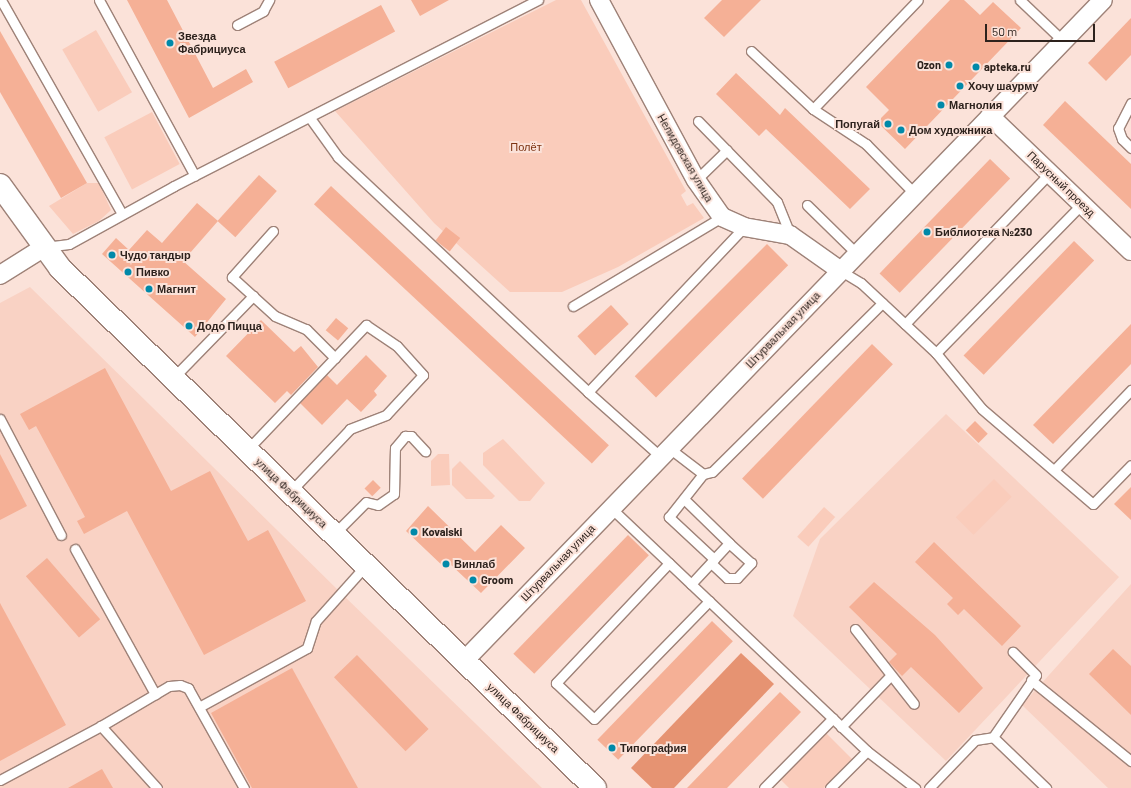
<!DOCTYPE html>
<meta charset="utf-8">
<style>
body{margin:0}
#map{position:relative;width:1131px;height:788px;overflow:hidden;background:#fbe2d9;font-family:Barlow,sans-serif}
div>[style]{position:absolute}
[style*='--x']{left:calc(var(--x)*1px);top:calc(var(--y)*1px);width:calc(var(--w)*1px);rotate:calc(var(--a)*1deg)}
.built>*{inset:0;background:#f9d2c4}
.green>*{inset:0;background:#faccbb;transform-origin:0 0}
.forest>*{inset:0;background:#e69372}
.building>*{inset:0;background:#f5b096;transform-origin:0 0}
.roads{filter:drop-shadow(1px 0 #9e8278) drop-shadow(-1px 0 #9e8278) drop-shadow(0 1px #9e8278) drop-shadow(0 -1px #9e8278)}
.lane>*{height:9px;margin:-4.5px;padding:0 4.5px;transform-origin:4.5px;border-radius:4.5px;background:#fff}
.street>*{height:18px;margin:-9px;padding:0 9px;transform-origin:9px;border-radius:9px;background:#fff}
.secondary>*{height:22px;margin:-11px;padding:0 11px;transform-origin:11px;border-radius:11px;background:#fff}
.dots>*{width:11px;height:11px;translate:-50% -50%;box-sizing:border-box;border:2px solid #fbe2d9;border-radius:50%}
span{translate:-50% -50%;white-space:nowrap;text-align:center;line-height:1.15;-webkit-text-stroke:4px #fbe2d9;paint-order:stroke}
.poi-label{font-size:11px;color:#2d221d;font-weight:700}
.left{translate:0 -50%;text-align:left}
.right{translate:-100% -50%;text-align:right}
.park-label{font-size:11px;color:#7d3312}
.street-label{font-size:11px;color:#2d221d}
.scale{position:absolute;left:985px;top:24px;width:110px;height:18px;box-sizing:border-box;border:2px solid #2d221d;border-top:0;padding-left:5px;font-size:12px;line-height:14px;white-space:nowrap;color:#2d221d;-webkit-text-stroke:3px #fbe2d9;paint-order:stroke}
</style>
<div id="map">
<div class="built">
<div style="clip-path:polygon(30px 287px,341px 593px,542px 788px,0 788px,0 303px)"></div>
<div style="clip-path:polygon(946px 414px,1119px 577px,946px 761px,793px 616px,820px 539px)"></div>
<div style="clip-path:polygon(1131px 584px,1131px 788px,1108px 788px,1022px 705px)"></div>
</div>
<div class="green">
<div style="clip-path:polygon(556px 0,581px 0,686px 191px,681px 195px,687px 206px,693px 203px,704px 218px,618px 267px,562px 292px,510px 292px,434px 223px,335px 111px)"></div>
<div style="left:96px;top:30px;width:72px;height:39px;rotate:60deg"></div>
<div style="left:152px;top:112px;width:59px;height:54px;rotate:62deg"></div>
<div style="clip-path:polygon(87px 183px,99px 183px,111px 210px,99px 221px,73px 234px,49px 206px)"></div>
<div style="clip-path:polygon(503px 439px,545px 483px,530px 501px,519px 501px,483px 465px,483px 453px)"></div>
<div style="clip-path:polygon(438px 454px,449px 454px,450px 485px,431px 486px,431px 461px)"></div>
<div style="clip-path:polygon(460px 461px,495px 496px,492px 499px,466px 499px,452px 485px,452px 469px)"></div>
<div style="left:994px;top:479px;width:25px;height:54px;rotate:45deg"></div>
<div style="left:824px;top:507px;width:15px;height:40px;rotate:42deg"></div>
<div style="clip-path:polygon(824px 731px,852px 759px,824px 788px,789px 788px,779px 778px)"></div>
</div>
<div class="forest">
<div style="clip-path:polygon(741px 653px,774px 684px,674px 788px,652px 788px,631px 768px)"></div>
</div>
<div class="building">
<div style="clip-path:polygon(127px 0,167px 0,213px 88px,246px 69px,253px 82px,189px 118px)"></div>
<div style="clip-path:polygon(411px 0,449px 0,420px 16px)"></div>
<div style="clip-path:polygon(722px 0,761px 0,724px 37px,704px 18px)"></div>
<div style="clip-path:polygon(950px 0,964px 0,980px 15px,993px 2px,1021px 28px,905px 149px,877px 122px,889px 110px,866px 87px)"></div>
<div style="left:381px;top:5px;width:30px;height:121px;rotate:62deg"></div>
<div style="clip-path:polygon(1131px 18px,1131px 55px,1106px 81px,1088px 63px)"></div>
<div style="clip-path:polygon(0 31px,87px 183px,61px 198px,0 92px)"></div>
<div style="clip-path:polygon(736px 73px,780px 115px,785px 108px,870px 189px,850px 209px,766px 129px,759px 136px,716px 94px)"></div>
<div style="clip-path:polygon(1065px 101px,1131px 164px,1131px 209px,1043px 125px)"></div>
<div style="left:990px;top:159px;width:28px;height:159px;rotate:44deg"></div>
<div style="left:259px;top:175px;width:24px;height:62px;rotate:42deg"></div>
<div style="left:331px;top:186px;width:380px;height:25px;rotate:43deg"></div>
<div style="clip-path:polygon(197px 203px,218px 221px,183px 261px,226px 299px,195px 337px,102px 254px,116px 238px,129px 250px,147px 230px,162px 243px)"></div>
<div style="left:446px;top:227px;width:18px;height:17px;rotate:38deg"></div>
<div style="left:1074px;top:241px;width:28px;height:159px;rotate:44deg"></div>
<div style="left:767px;top:244px;width:30px;height:187px;rotate:45deg"></div>
<div style="left:611px;top:305px;width:26px;height:46px;rotate:47deg"></div>
<div style="left:336px;top:318px;width:16px;height:16px;rotate:40deg"></div>
<div style="clip-path:polygon(261px 320px,294px 352px,301px 346px,318px 367px,291px 395px,287px 391px,275px 403px,226px 356px)"></div>
<div style="clip-path:polygon(1131px 324px,1131px 364px,1053px 444px,1033px 425px)"></div>
<div style="left:872px;top:344px;width:29px;height:187px;rotate:44deg"></div>
<div style="clip-path:polygon(366px 355px,387px 376px,374px 391px,377px 395px,361px 412px,347px 399px,322px 425px,300px 403px,327px 375px,337px 385px)"></div>
<div style="clip-path:polygon(105px 368px,171px 491px,210px 471px,248px 541px,268px 530px,306px 601px,204px 655px,127px 511px,84px 534px,77px 521px,85px 517px,36px 426px,29px 430px,20px 414px)"></div>
<div style="left:975px;top:421px;width:18px;height:13px;rotate:45deg"></div>
<div style="clip-path:polygon(0 454px,27px 506px,0 520px)"></div>
<div style="left:373px;top:480px;width:11px;height:12px;rotate:45deg"></div>
<div style="clip-path:polygon(1131px 487px,1131px 520px,1114px 504px)"></div>
<div style="clip-path:polygon(428px 506px,475px 552px,501px 525px,525px 548px,481px 593px,450px 564px,446px 569px,406px 531px)"></div>
<div style="left:628px;top:535px;width:29px;height:165px;rotate:44deg"></div>
<div style="clip-path:polygon(934px 542px,1021px 626px,1002px 646px,964px 609px,958px 615px,947px 604px,953px 598px,915px 562px)"></div>
<div style="left:47px;top:558px;width:81px;height:28px;rotate:49deg"></div>
<div style="clip-path:polygon(874px 582px,935px 635px,983px 688px,959px 713px,911px 667px,902px 676px,889px 662px,897px 654px,849px 607px)"></div>
<div style="clip-path:polygon(0 603px,66px 725px,0 761px)"></div>
<div style="left:712px;top:621px;width:29px;height:165px;rotate:44deg"></div>
<div style="clip-path:polygon(1113px 649px,1131px 666px,1131px 715px,1089px 674px)"></div>
<div style="left:357px;top:655px;width:103px;height:32px;rotate:46deg"></div>
<div style="clip-path:polygon(292px 668px,358px 788px,252px 788px,211px 713px)"></div>
<div style="clip-path:polygon(780px 692px,801px 712px,727px 788px,687px 788px)"></div>
<div style="clip-path:polygon(102px 769px,113px 788px,68px 788px)"></div>
</div>
<div class="roads">
<div class="lane">
<div style="--x:1;--y:0;--w:246;--a:60.5"></div>
<div style="--x:99;--y:0;--w:200;--a:61.4"></div>
<div style="--x:1020;--y:0;--w:59;--a:43.6"></div>
<div style="--x:237;--y:25;--w:30;--a:-28"></div>
<div style="--x:263;--y:11;--w:13;--a:-61"></div>
<div style="--x:751;--y:51;--w:85;--a:43.1"></div>
<div style="--x:813;--y:109;--w:64;--a:33.4"></div>
<div style="--x:866;--y:144;--w:70;--a:45.6"></div>
<div style="--x:1131;--y:103;--w:28;--a:117"></div>
<div style="--x:1118;--y:128;--w:12;--a:70"></div>
<div style="--x:1122;--y:139;--w:13;--a:45"></div>
<div style="--x:813;--y:109;--w:151;--a:-46.1"></div>
<div style="--x:310;--y:118;--w:48;--a:54.3"></div>
<div style="--x:338;--y:157;--w:343;--a:43.2"></div>
<div style="--x:698;--y:121;--w:113;--a:45.7"></div>
<div style="--x:777;--y:202;--w:35;--a:68"></div>
<div style="--x:696;--y:180;--w:43;--a:-44.1"></div>
<div style="--x:807;--y:205;--w:70;--a:44.4"></div>
<div style="--x:273;--y:231;--w:62;--a:131.7"></div>
<div style="--x:232;--y:277;--w:58;--a:42.2"></div>
<div style="--x:275;--y:316;--w:34;--a:23"></div>
<div style="--x:306;--y:329;--w:41;--a:45"></div>
<div style="--x:45;--y:247;--w:24;--a:-7"></div>
<div style="--x:69;--y:244;--w:120;--a:-28.9"></div>
<div style="--x:174;--y:186;--w:409;--a:-27.1"></div>
<div style="--x:841;--y:271;--w:23;--a:31"></div>
<div style="--x:861;--y:283;--w:103;--a:43"></div>
<div style="--x:936;--y:353;--w:72;--a:50.6"></div>
<div style="--x:982;--y:409;--w:146;--a:40.6"></div>
<div style="--x:1093;--y:504;--w:54;--a:-45.7"></div>
<div style="--x:573;--y:306;--w:174;--a:-30.9"></div>
<div style="--x:905;--y:324;--w:209;--a:-46.2"></div>
<div style="--x:936;--y:353;--w:209;--a:-45.6"></div>
<div style="--x:173;--y:378;--w:115;--a:-45.7"></div>
<div style="--x:0;--y:419;--w:131;--a:62.3"></div>
<div style="--x:669;--y:448;--w:43;--a:37.4"></div>
<div style="--x:703;--y:474;--w:9;--a:-13"></div>
<div style="--x:712;--y:472;--w:240;--a:-44.8"></div>
<div style="--x:247;--y:450;--w:173;--a:-46.4"></div>
<div style="--x:366;--y:325;--w:37;--a:34"></div>
<div style="--x:397;--y:346;--w:39;--a:48"></div>
<div style="--x:423;--y:375;--w:54;--a:132.8"></div>
<div style="--x:386;--y:415;--w:39;--a:159"></div>
<div style="--x:350;--y:429;--w:87;--a:133.6"></div>
<div style="--x:661;--y:457;--w:98;--a:-138.3"></div>
<div style="--x:588;--y:392;--w:227;--a:-46.6"></div>
<div style="--x:1055;--y:469;--w:110;--a:-46.1"></div>
<div style="--x:685;--y:500;--w:62;--a:44.3"></div>
<div style="--x:729;--y:543;--w:22;--a:133"></div>
<div style="--x:611;--y:508;--w:353;--a:43.5"></div>
<div style="--x:867;--y:751;--w:61;--a:37.6"></div>
<div style="--x:334;--y:534;--w:45;--a:-45"></div>
<div style="--x:366;--y:502;--w:12;--a:14"></div>
<div style="--x:378;--y:505;--w:19;--a:-35"></div>
<div style="--x:394;--y:494;--w:46;--a:-88.8"></div>
<div style="--x:395;--y:448;--w:16;--a:-50"></div>
<div style="--x:405;--y:436;--w:6;--a:0"></div>
<div style="--x:411;--y:436;--w:21;--a:47"></div>
<div style="--x:75;--y:549;--w:166;--a:61.1"></div>
<div style="--x:669;--y:563;--w:165;--a:133.3"></div>
<div style="--x:556;--y:683;--w:52;--a:43.5"></div>
<div style="--x:594;--y:719;--w:165;--a:-45.7"></div>
<div style="--x:711;--y:563;--w:22;--a:43"></div>
<div style="--x:727;--y:578;--w:10;--a:0"></div>
<div style="--x:737;--y:578;--w:21;--a:-47"></div>
<div style="--x:751;--y:563;--w:30;--a:-138"></div>
<div style="--x:691;--y:584;--w:34;--a:-47"></div>
<div style="--x:714;--y:559;--w:62;--a:-137"></div>
<div style="--x:669;--y:517;--w:55;--a:-51.7"></div>
<div style="--x:855;--y:629;--w:95;--a:51.8"></div>
<div style="--x:1031;--y:680;--w:129;--a:39"></div>
<div style="--x:199;--y:707;--w:123;--a:-28.6"></div>
<div style="--x:307;--y:648;--w:28;--a:-72"></div>
<div style="--x:316;--y:621;--w:75;--a:-48.2"></div>
<div style="--x:841;--y:727;--w:71;--a:-46.1"></div>
<div style="--x:993;--y:737;--w:75;--a:-55.3"></div>
<div style="--x:1036;--y:675;--w:33;--a:-135"></div>
<div style="--x:0;--y:780;--w:115;--a:-28.1"></div>
<div style="--x:157;--y:788;--w:84;--a:-132.1"></div>
<div style="--x:101;--y:726;--w:79;--a:-30.5"></div>
<div style="--x:169;--y:686;--w:11;--a:-5"></div>
<div style="--x:180;--y:685;--w:9;--a:21"></div>
<div style="--x:188;--y:688;--w:115;--a:60.8"></div>
<div style="--x:764;--y:788;--w:98;--a:-45.4"></div>
<div style="--x:830;--y:788;--w:52;--a:-45"></div>
<div style="--x:929;--y:788;--w:66;--a:-46.2"></div>
<div style="--x:975;--y:740;--w:18;--a:-9"></div>
<div style="--x:993;--y:737;--w:74;--a:43.9"></div>
</div>
<div class="street">
<div style="--x:599;--y:0;--w:204;--a:61.7"></div>
<div style="--x:696;--y:180;--w:45;--a:54.9"></div>
<div style="--x:722;--y:217;--w:24;--a:24"></div>
<div style="--x:744;--y:227;--w:47;--a:9.9"></div>
<div style="--x:790;--y:235;--w:62;--a:35.2"></div>
<div style="--x:990;--y:116;--w:195;--a:43.8"></div>
<div style="--x:0;--y:275;--w:51;--a:-32.1"></div>
<div style="--x:464;--y:661;--w:919;--a:-45.97"></div>
</div>
<div class="secondary">
<div style="--x:0;--y:185;--w:102;--a:54.1"></div>
<div style="--x:60;--y:268;--w:746;--a:44.19"></div>
</div>
</div>
<div class="dots">
<div style="left:170px;top:43px;background:#0089a9"></div>
<div style="left:949px;top:65px;background:#0089a9"></div>
<div style="left:976px;top:67px;background:#0089a9"></div>
<div style="left:960px;top:86px;background:#0089a9"></div>
<div style="left:941px;top:105px;background:#0089a9"></div>
<div style="left:888px;top:124px;background:#0089a9"></div>
<div style="left:901px;top:130px;background:#0089a9"></div>
<div style="left:927px;top:232px;background:#0089a9"></div>
<div style="left:112px;top:255px;background:#0089a9"></div>
<div style="left:128px;top:272px;background:#0089a9"></div>
<div style="left:149px;top:289px;background:#0089a9"></div>
<div style="left:189px;top:326px;background:#0089a9"></div>
<div style="left:414px;top:532px;background:#0089a9"></div>
<div style="left:446px;top:564px;background:#0089a9"></div>
<div style="left:473px;top:580px;background:#0089a9"></div>
<div style="left:612px;top:748px;background:#0089a9"></div>
</div>
<div class="poi-label">
<span class="left" style="left:178px;top:43px">Звезда<br>Фабрициуса</span>
<span class="right" style="left:941px;top:65px">Ozon</span>
<span class="left" style="left:984px;top:67px">apteka.ru</span>
<span class="left" style="left:968px;top:86px">Хочу шаурму</span>
<span class="left" style="left:949px;top:105px">Магнолия</span>
<span class="right" style="left:880px;top:124px">Попугай</span>
<span class="left" style="left:909px;top:130px">Дом художника</span>
<span class="left" style="left:935px;top:232px">Библиотека №230</span>
<span class="left" style="left:120px;top:255px">Чудо тандыр</span>
<span class="left" style="left:136px;top:272px">Пивко</span>
<span class="left" style="left:157px;top:289px">Магнит</span>
<span class="left" style="left:197px;top:326px">Додо Пицца</span>
<span class="left" style="left:422px;top:532px">Kovalski</span>
<span class="left" style="left:454px;top:564px">Винлаб</span>
<span class="left" style="left:481px;top:580px">Groom</span>
<span class="left" style="left:620px;top:748px">Типография</span>
</div>
<div class="park-label">
<span style="left:526px;top:147px">Полёт</span>
</div>
<div class="street-label">
<span style="left:685px;top:158px;rotate:60deg">Нелидовская улица</span>
<span style="left:1061px;top:184px;rotate:44deg">Парусный проезд</span>
<span style="left:783px;top:330px;rotate:-46deg">Штурвальная улица</span>
<span style="left:291px;top:493px;rotate:44deg">улица Фабрициуса</span>
<span style="left:558px;top:563px;rotate:-46deg">Штурвальная улица</span>
<span style="left:523px;top:718px;rotate:44deg">улица Фабрициуса</span>
</div>
<div class="scale">50 m</div>
</div>
